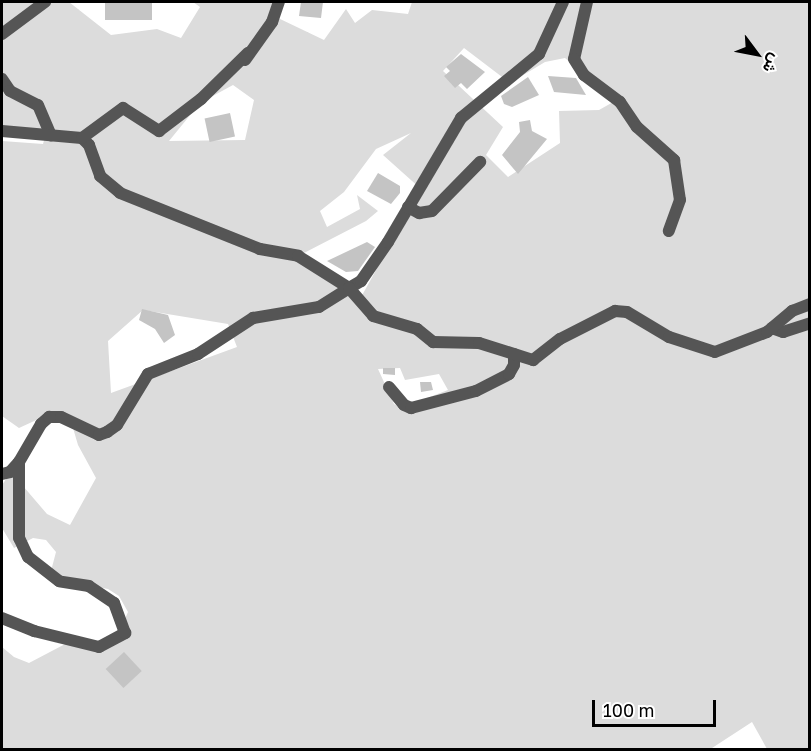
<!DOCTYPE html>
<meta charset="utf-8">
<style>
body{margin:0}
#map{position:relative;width:811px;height:751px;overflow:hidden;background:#fff;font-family:"Golos Text",Vazirmatn,sans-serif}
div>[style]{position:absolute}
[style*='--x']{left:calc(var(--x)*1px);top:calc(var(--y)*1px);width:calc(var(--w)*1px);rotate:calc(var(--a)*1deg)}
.green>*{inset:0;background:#dcdcdc}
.building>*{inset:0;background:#c4c4c4;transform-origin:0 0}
.minor>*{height:12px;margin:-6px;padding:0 6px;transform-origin:6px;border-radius:6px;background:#555}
span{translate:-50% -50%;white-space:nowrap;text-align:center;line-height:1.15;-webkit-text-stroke:4.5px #fff;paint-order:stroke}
.frame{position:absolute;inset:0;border:3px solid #000;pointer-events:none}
.north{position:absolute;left:727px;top:24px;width:60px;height:60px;-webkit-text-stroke:4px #fff;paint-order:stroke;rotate:122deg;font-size:16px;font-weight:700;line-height:24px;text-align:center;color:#000}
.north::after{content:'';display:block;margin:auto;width:21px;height:27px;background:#000;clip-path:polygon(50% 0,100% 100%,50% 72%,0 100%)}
.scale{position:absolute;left:592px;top:700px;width:124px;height:27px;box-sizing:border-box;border:3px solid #000;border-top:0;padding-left:8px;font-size:18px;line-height:21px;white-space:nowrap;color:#000;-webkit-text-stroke:4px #fff;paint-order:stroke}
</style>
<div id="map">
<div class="green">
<div style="clip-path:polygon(evenodd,2px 2px,69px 2px,111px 35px,157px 29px,181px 38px,200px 7px,193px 2px,281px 2px,278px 18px,324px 40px,346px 9px,355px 23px,372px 10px,408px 14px,412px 2px,809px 2px,809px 749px,767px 749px,752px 722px,709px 750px,2px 749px,2px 647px,14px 657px,29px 663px,69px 642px,115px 641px,128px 612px,119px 596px,108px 589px,83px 584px,51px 571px,56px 552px,46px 540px,33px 538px,14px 548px,2px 528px,2px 485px,11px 472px,47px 514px,70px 525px,96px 478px,78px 445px,73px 428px,45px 416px,19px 428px,2px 416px,2px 141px,43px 144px,46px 133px,2px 130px,2px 2px,464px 48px,510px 83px,545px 62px,565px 58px,615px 101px,599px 110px,559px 111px,560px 143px,508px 177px,486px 155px,503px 127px,443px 71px,464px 48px,2px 2px,233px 85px,254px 100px,245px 140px,169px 141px,200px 103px,233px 85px,2px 2px,411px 133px,383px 155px,421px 189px,360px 299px,302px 254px,366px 221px,378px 211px,357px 195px,360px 209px,327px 227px,320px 211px,344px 192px,376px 149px,411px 133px,2px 2px,143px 310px,228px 324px,237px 347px,111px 393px,108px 341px,143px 310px,2px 2px,400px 368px,405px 380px,439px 374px,448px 390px,401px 408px,394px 404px,378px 369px,400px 368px)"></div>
</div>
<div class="building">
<div style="left:105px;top:2px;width:47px;height:18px"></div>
<div style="clip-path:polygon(301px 2px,323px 2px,321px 18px,299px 16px)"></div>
<div style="clip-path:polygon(461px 54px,485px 72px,467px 89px,461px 83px,455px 88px,444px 76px,450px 71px,446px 67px)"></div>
<div style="clip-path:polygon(548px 76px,576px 78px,586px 95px,554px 92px)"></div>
<div style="clip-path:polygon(528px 77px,539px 95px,512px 107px,504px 104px,501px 96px)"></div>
<div style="left:230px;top:113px;width:24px;height:26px;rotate:78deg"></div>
<div style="clip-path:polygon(530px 120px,532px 131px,547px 139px,518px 174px,502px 155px,520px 132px,519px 122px)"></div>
<div style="clip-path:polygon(378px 173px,400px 186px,400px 193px,391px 204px,367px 191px)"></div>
<div style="clip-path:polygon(367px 242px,375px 247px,358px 271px,346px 272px,327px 261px)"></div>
<div style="clip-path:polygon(142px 309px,168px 315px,175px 335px,164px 343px,155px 329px,139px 320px)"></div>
<div style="clip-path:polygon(383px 368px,395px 368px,395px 375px,383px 374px)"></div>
<div style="clip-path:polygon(420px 382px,431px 382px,433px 390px,421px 392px)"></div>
<div style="left:124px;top:652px;width:26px;height:25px;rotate:47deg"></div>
</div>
<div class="minor">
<div style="--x:587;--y:2;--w:58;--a:102.8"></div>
<div style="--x:574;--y:59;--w:19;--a:58"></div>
<div style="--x:584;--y:75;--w:45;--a:36.9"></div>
<div style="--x:620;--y:102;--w:30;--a:56"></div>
<div style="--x:637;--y:127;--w:50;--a:41.7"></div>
<div style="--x:674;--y:160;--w:40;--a:81.5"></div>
<div style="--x:680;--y:200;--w:33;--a:110"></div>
<div style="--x:2;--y:34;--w:54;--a:-36.7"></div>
<div style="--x:245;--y:60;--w:47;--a:-54.6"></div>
<div style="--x:272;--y:22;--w:21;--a:-71"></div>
<div style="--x:2;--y:79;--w:14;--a:56"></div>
<div style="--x:10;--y:91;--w:31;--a:27"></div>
<div style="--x:38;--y:105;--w:33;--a:67"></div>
<div style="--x:2;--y:131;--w:80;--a:5"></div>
<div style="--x:82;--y:138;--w:10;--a:45"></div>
<div style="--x:89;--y:145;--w:33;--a:70"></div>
<div style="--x:100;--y:176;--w:26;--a:40"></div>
<div style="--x:120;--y:193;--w:151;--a:21.8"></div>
<div style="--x:260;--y:249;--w:39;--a:10"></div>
<div style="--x:298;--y:256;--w:60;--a:32.1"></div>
<div style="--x:349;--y:288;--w:14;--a:-30"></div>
<div style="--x:361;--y:281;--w:47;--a:-55.3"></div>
<div style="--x:388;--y:242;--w:144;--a:-59.5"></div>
<div style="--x:461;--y:118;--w:101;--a:-39.4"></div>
<div style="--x:539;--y:54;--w:57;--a:-65.2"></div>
<div style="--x:82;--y:138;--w:51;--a:-36.2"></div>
<div style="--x:123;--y:108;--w:43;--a:32.6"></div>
<div style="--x:159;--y:131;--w:53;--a:-37.3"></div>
<div style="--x:201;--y:99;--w:66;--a:-44.4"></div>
<div style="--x:408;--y:207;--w:13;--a:29"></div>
<div style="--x:419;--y:213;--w:13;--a:-9"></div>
<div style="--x:432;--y:211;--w:69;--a:-45.6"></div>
<div style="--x:772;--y:328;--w:12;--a:20"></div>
<div style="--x:783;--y:332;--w:28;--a:-18"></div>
<div style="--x:389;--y:387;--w:23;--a:50"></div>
<div style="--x:404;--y:405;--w:8;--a:23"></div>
<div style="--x:411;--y:408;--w:67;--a:-14.7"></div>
<div style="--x:476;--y:391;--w:37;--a:-27"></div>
<div style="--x:509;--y:374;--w:10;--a:-61"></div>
<div style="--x:514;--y:365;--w:11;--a:-90"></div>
<div style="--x:2;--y:474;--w:8;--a:-14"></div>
<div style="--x:10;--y:472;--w:13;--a:-48"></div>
<div style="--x:19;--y:462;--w:44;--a:-59.9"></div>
<div style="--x:41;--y:424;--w:11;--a:-41"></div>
<div style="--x:49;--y:417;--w:12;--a:0"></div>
<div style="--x:61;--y:417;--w:42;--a:25.3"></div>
<div style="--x:99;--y:435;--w:9;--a:-21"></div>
<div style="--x:107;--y:432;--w:12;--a:-35"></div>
<div style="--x:117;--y:425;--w:60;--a:-58.7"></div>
<div style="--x:148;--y:374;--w:54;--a:-21.8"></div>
<div style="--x:198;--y:354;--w:66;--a:-33.2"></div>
<div style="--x:253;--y:318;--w:67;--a:-9.5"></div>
<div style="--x:319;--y:307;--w:36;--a:-32"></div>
<div style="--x:349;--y:288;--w:37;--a:49"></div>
<div style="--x:373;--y:316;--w:46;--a:16.5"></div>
<div style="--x:417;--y:329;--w:21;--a:39"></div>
<div style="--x:433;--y:342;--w:46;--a:1.2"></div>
<div style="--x:479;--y:343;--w:57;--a:17.5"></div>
<div style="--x:533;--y:360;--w:34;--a:-38"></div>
<div style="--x:560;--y:339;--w:62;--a:-27"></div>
<div style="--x:615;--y:311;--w:12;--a:5"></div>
<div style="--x:627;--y:312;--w:49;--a:30.8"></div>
<div style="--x:669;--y:337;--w:48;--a:18.1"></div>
<div style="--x:715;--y:352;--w:56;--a:-21"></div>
<div style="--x:767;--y:332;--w:33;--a:-40"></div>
<div style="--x:792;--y:311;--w:19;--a:-21"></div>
<div style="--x:2;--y:618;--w:35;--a:22"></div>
<div style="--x:34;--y:631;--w:67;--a:13.8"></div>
<div style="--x:99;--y:647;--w:30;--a:-28"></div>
<div style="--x:125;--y:633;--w:32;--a:-110"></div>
<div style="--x:114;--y:603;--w:30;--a:-146"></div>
<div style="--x:89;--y:586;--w:30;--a:-171"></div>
<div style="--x:59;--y:581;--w:39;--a:-142"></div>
<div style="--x:28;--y:557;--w:21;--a:-115"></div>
<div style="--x:19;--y:538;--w:76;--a:-90"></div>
</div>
<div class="frame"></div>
<div class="north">ش</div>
<div class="scale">100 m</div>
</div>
